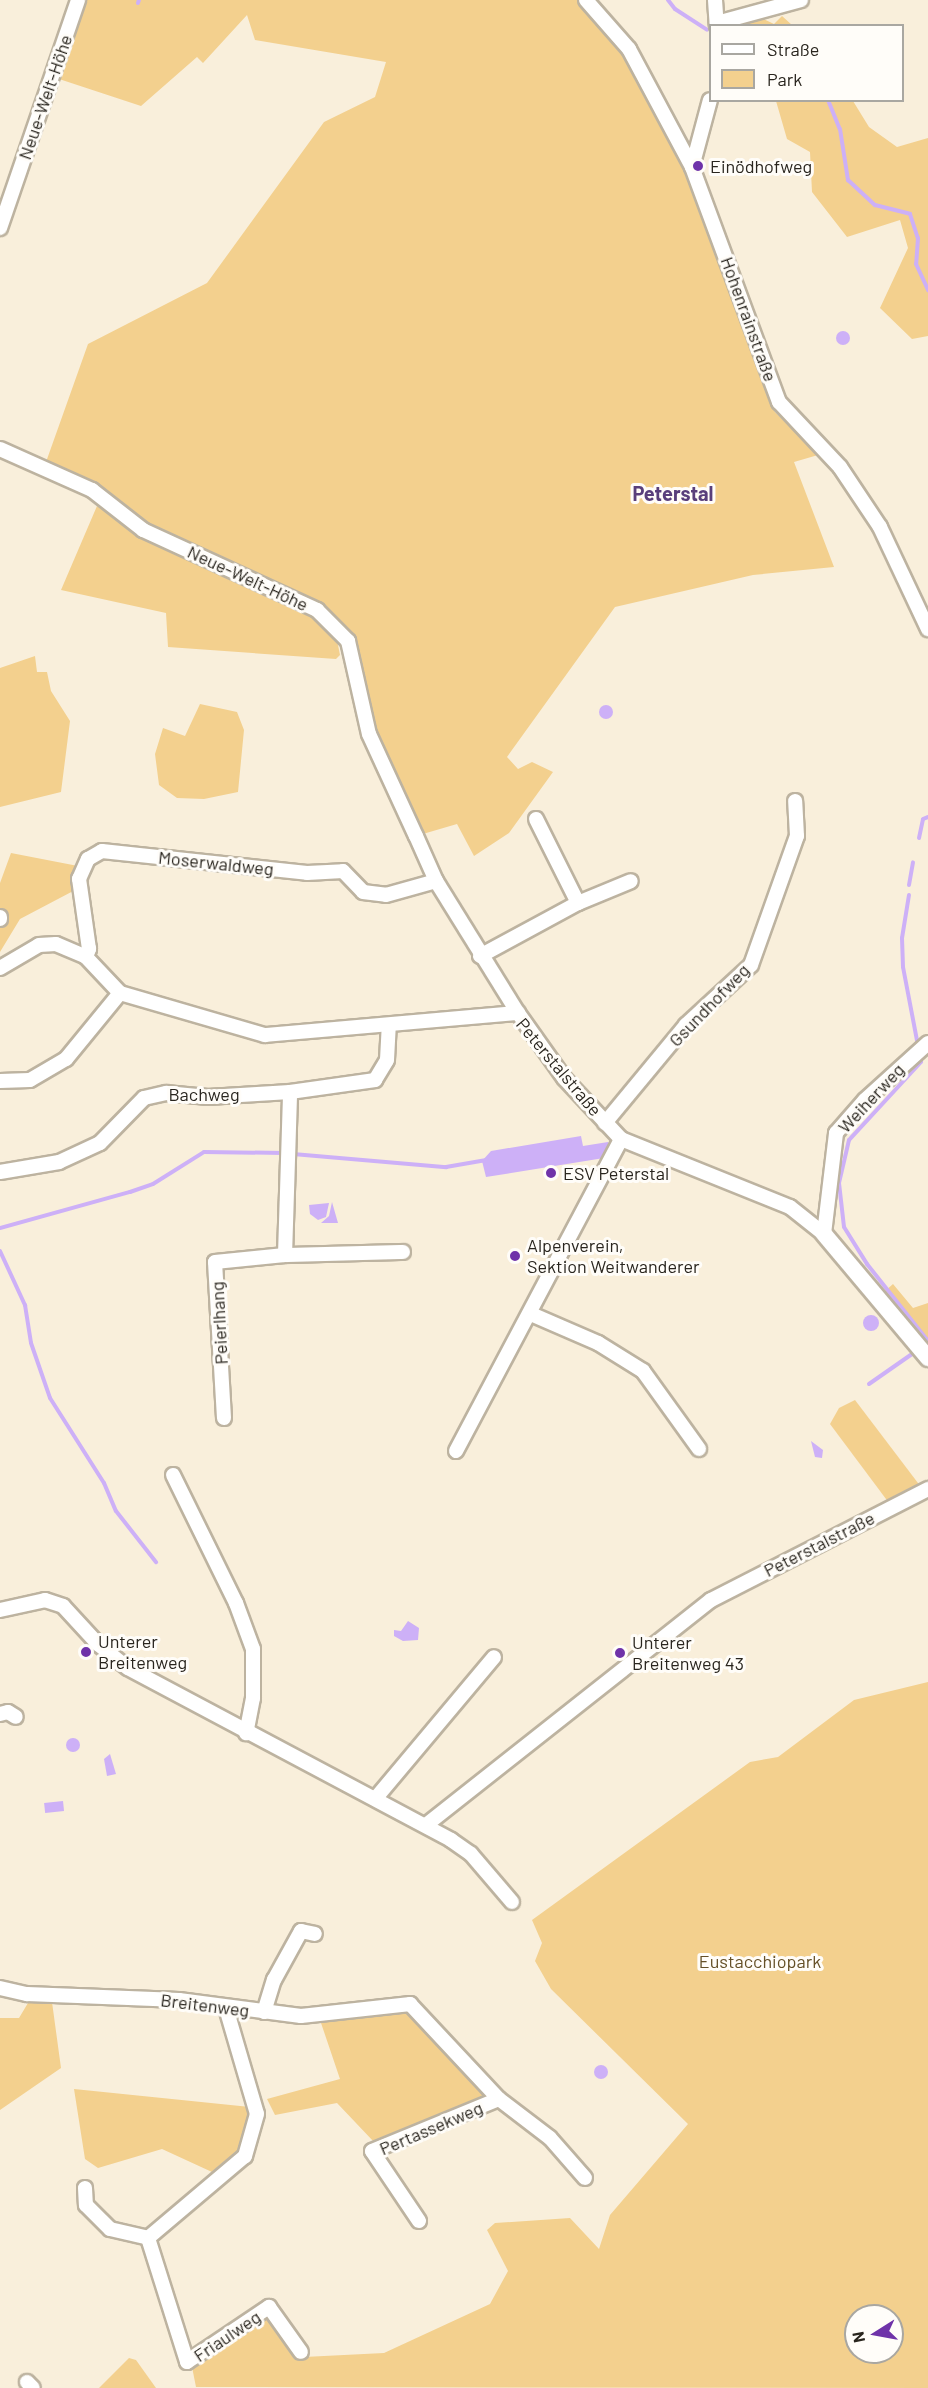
<!DOCTYPE html>
<meta charset="utf-8">
<style>
body{margin:0}
#map{position:relative;width:928px;height:2388px;overflow:hidden;background:#f9efdb;font-family:Barlow,sans-serif}
div>[style]{position:absolute}
[style*='--x']{left:calc(var(--x)*1px);top:calc(var(--y)*1px);width:calc(var(--w)*1px);rotate:calc(var(--a)*1deg)}
.green>*{inset:0;background:#f3d08e}
.water>*{inset:0;background:#cdb0f7;transform-origin:0 0}
.round{border-radius:50%}
.stream>*{height:4px;margin:-2px;padding:0 2px;transform-origin:2px;border-radius:2px;background:#cdb0f7}
.roads{filter:drop-shadow(2px 0 #bdb3a0) drop-shadow(-2px 0 #bdb3a0) drop-shadow(0 2px #bdb3a0) drop-shadow(0 -2px #bdb3a0)}
.minor>*{height:14px;margin:-7px;padding:0 7px;transform-origin:7px;border-radius:7px;background:#fff}
.tertiary>*{height:16px;margin:-8px;padding:0 8px;transform-origin:8px;border-radius:8px;background:#fff}
.dots>*{width:16px;height:16px;translate:-50% -50%;box-sizing:border-box;border:3px solid #fffdf9;border-radius:50%}
span{translate:-50% -50%;white-space:nowrap;text-align:center;line-height:1.15;-webkit-text-stroke:6px #fffdf9;paint-order:stroke}
.street-label{font-size:18px;color:#29251e}
.poi-label{font-size:18px;color:#29251e}
.left{translate:0 -50%;text-align:left}
.park-label{font-size:18px;color:#655027}
.neighbourhood-label{font-size:20px;color:#593f7b;font-weight:700}
.legend{position:absolute;left:709px;top:24px;width:195px;height:78px;box-sizing:border-box;background:#fffdf9;border:2px solid #a9a7a1;margin:0;padding:8px 10px;list-style:none;font-size:18px;color:#29251e}
.legend li{display:flex;align-items:center;gap:12px;height:30px}
.legend b{width:30px;border:2px solid #a9a7a1}
.north{position:absolute;left:844px;top:2304px;width:60px;height:60px;box-sizing:border-box;background:#fffdf9;border:2px solid #a9a7a1;border-radius:50%;rotate:259deg;font-size:16px;font-weight:700;line-height:24px;text-align:center;color:#29251e}
.north::after{content:'';display:block;margin:auto;width:21px;height:27px;background:#6f33a9;clip-path:polygon(50% 0,100% 100%,50% 72%,0 100%)}
</style>
<div id="map">
<div class="green">
<div style="clip-path:polygon(83px 0,577px 0,625px 53px,684px 171px,775px 412px,818px 455px,794px 462px,834px 567px,753px 575px,615px 607px,507px 757px,518px 769px,532px 762px,553px 772px,509px 833px,474px 856px,457px 824px,416px 836px,369px 734px,348px 641px,317px 610px,143px 530px,92px 490px,46px 462px,88px 344px,207px 283px,324px 122px,375px 97px,386px 62px,255px 40px,247px 15px,203px 63px,197px 57px,141px 106px,56px 78px)"></div>
<div style="clip-path:polygon(755px 15px,774px 24px,782px 16px,792px 25px,722px 26px)"></div>
<div style="clip-path:polygon(776px 101px,853px 101px,869px 127px,897px 147px,928px 138px,928px 336px,912px 339px,880px 308px,908px 248px,900px 220px,847px 237px,812px 192px,810px 152px,787px 139px)"></div>
<div style="clip-path:polygon(97px 506px,148px 537px,321px 620px,337px 640px,340px 655px,336px 659px,168px 647px,166px 613px,61px 590px)"></div>
<div style="clip-path:polygon(35px 656px,37px 672px,47px 672px,51px 691px,70px 721px,61px 792px,0 807px,0 668px)"></div>
<div style="clip-path:polygon(200px 704px,237px 712px,244px 730px,238px 792px,204px 799px,177px 798px,159px 785px,155px 754px,163px 728px,185px 736px)"></div>
<div style="clip-path:polygon(11px 853px,78px 866px,77px 889px,20px 919px,0 952px,0 883px)"></div>
<div style="clip-path:polygon(893px 1284px,913px 1308px,928px 1303px,928px 1348px,884px 1292px)"></div>
<div style="clip-path:polygon(855px 1400px,921px 1487px,889px 1503px,830px 1424px,839px 1408px)"></div>
<div style="clip-path:polygon(evenodd,928px 1682px,928px 2388px,196px 2387px,192px 2367px,262px 2315px,271px 2315px,304px 2357px,384px 2353px,490px 2304px,508px 2271px,487px 2230px,495px 2223px,570px 2218px,599px 2249px,610px 2215px,688px 2124px,551px 1989px,535px 1961px,542px 1943px,532px 1920px,750px 1762px,778px 1757px,854px 1700px,928px 1682px,856px 2316px,892px 2316px,892px 2352px,856px 2352px,856px 2316px)"></div>
<div style="clip-path:polygon(31px 1998px,52px 2002px,61px 2068px,0 2110px,0 2018px,19px 2018px)"></div>
<div style="clip-path:polygon(402px 2010px,426px 2027px,485px 2091px,479px 2103px,374px 2142px,337px 2103px,275px 2115px,267px 2099px,340px 2079px,320px 2020px)"></div>
<div style="clip-path:polygon(74px 2089px,250px 2107px,245px 2144px,212px 2172px,162px 2149px,98px 2168px,85px 2159px)"></div>
<div style="clip-path:polygon(129px 2358px,136px 2360px,156px 2388px,99px 2388px)"></div>
</div>
<div class="water">
<div class="round" style="left:836px;top:331px;width:14px;height:14px"></div>
<div class="round" style="left:599px;top:705px;width:14px;height:14px"></div>
<div style="clip-path:polygon(581px 1136px,583px 1146px,608px 1142px,611px 1147px,604px 1158px,486px 1177px,482px 1161px,491px 1151px)"></div>
<div style="clip-path:polygon(332px 1202px,338px 1223px,321px 1223px,329px 1216px)"></div>
<div style="clip-path:polygon(329px 1203px,326px 1217px,318px 1220px,310px 1214px,309px 1205px)"></div>
<div class="round" style="left:863px;top:1315px;width:16px;height:16px"></div>
<div style="clip-path:polygon(811px 1441px,823px 1450px,822px 1458px,815px 1457px)"></div>
<div style="clip-path:polygon(408px 1621px,419px 1628px,418px 1640px,403px 1641px,394px 1636px,394px 1630px,401px 1631px)"></div>
<div class="round" style="left:66px;top:1738px;width:14px;height:14px"></div>
<div style="clip-path:polygon(110px 1754px,116px 1774px,107px 1776px,104px 1759px)"></div>
<div style="left:63px;top:1801px;width:10px;height:19px;rotate:84deg"></div>
<div class="round" style="left:594px;top:2065px;width:14px;height:14px"></div>
</div>
<div class="stream">
<div style="--x:668;--y:0;--w:11;--a:52"></div>
<div style="--x:675;--y:9;--w:38;--a:33"></div>
<div style="--x:138;--y:3;--w:3;--a:-72"></div>
<div style="--x:828;--y:100;--w:31;--a:68"></div>
<div style="--x:840;--y:129;--w:52;--a:81.1"></div>
<div style="--x:848;--y:180;--w:37;--a:43"></div>
<div style="--x:875;--y:205;--w:36;--a:14"></div>
<div style="--x:910;--y:214;--w:25;--a:72"></div>
<div style="--x:918;--y:238;--w:26;--a:94"></div>
<div style="--x:916;--y:264;--w:29;--a:65"></div>
<div style="--x:919;--y:838;--w:19;--a:-78"></div>
<div style="--x:923;--y:819;--w:5;--a:-22"></div>
<div style="--x:909;--y:885;--w:23;--a:-80"></div>
<div style="--x:909;--y:895;--w:44;--a:99.2"></div>
<div style="--x:902;--y:938;--w:29;--a:88"></div>
<div style="--x:903;--y:967;--w:80;--a:79.2"></div>
<div style="--x:920;--y:1057;--w:5;--a:79"></div>
<div style="--x:921;--y:1062;--w:106;--a:132.7"></div>
<div style="--x:849;--y:1140;--w:44;--a:103.1"></div>
<div style="--x:839;--y:1183;--w:44;--a:83.5"></div>
<div style="--x:844;--y:1227;--w:44;--a:58.1"></div>
<div style="--x:867;--y:1264;--w:98;--a:51.6"></div>
<div style="--x:293;--y:1154;--w:154;--a:4.9"></div>
<div style="--x:446;--y:1167;--w:41;--a:-9.9"></div>
<div style="--x:0;--y:1228;--w:135;--a:-15.5"></div>
<div style="--x:130;--y:1192;--w:24;--a:-19"></div>
<div style="--x:153;--y:1184;--w:60;--a:-32.1"></div>
<div style="--x:204;--y:1152;--w:80;--a:0.7"></div>
<div style="--x:0;--y:1251;--w:60;--a:65.2"></div>
<div style="--x:25;--y:1305;--w:38;--a:81"></div>
<div style="--x:31;--y:1343;--w:58;--a:70.9"></div>
<div style="--x:50;--y:1398;--w:101;--a:57.6"></div>
<div style="--x:104;--y:1483;--w:30;--a:67"></div>
<div style="--x:116;--y:1511;--w:65;--a:51.9"></div>
<div style="--x:869;--y:1384;--w:52;--a:-34.9"></div>
</div>
<div class="roads">
<div class="minor">
<div style="--x:586;--y:0;--w:65;--a:48.7"></div>
<div style="--x:629;--y:49;--w:134;--a:61.9"></div>
<div style="--x:692;--y:167;--w:251;--a:69.7"></div>
<div style="--x:779;--y:402;--w:89;--a:46.8"></div>
<div style="--x:840;--y:467;--w:72;--a:56.3"></div>
<div style="--x:880;--y:527;--w:113;--a:64.8"></div>
<div style="--x:715;--y:0;--w:26;--a:86"></div>
<div style="--x:717;--y:23;--w:87;--a:-15.3"></div>
<div style="--x:692;--y:167;--w:69;--a:-75"></div>
<div style="--x:0;--y:228;--w:241;--a:-71.1"></div>
<div style="--x:0;--y:449;--w:101;--a:24"></div>
<div style="--x:92;--y:490;--w:65;--a:38.1"></div>
<div style="--x:143;--y:530;--w:192;--a:24.7"></div>
<div style="--x:317;--y:610;--w:44;--a:45"></div>
<div style="--x:348;--y:641;--w:95;--a:77.3"></div>
<div style="--x:369;--y:734;--w:112;--a:65.3"></div>
<div style="--x:416;--y:836;--w:49;--a:66"></div>
<div style="--x:436;--y:881;--w:155;--a:58.2"></div>
<div style="--x:536;--y:819;--w:94;--a:63.4"></div>
<div style="--x:0;--y:917;--w:2;--a:90"></div>
<div style="--x:480;--y:956;--w:111;--a:-28.4"></div>
<div style="--x:578;--y:903;--w:57;--a:-22.5"></div>
<div style="--x:86;--y:957;--w:9;--a:-69"></div>
<div style="--x:89;--y:949;--w:71;--a:-98.1"></div>
<div style="--x:79;--y:879;--w:22;--a:-66"></div>
<div style="--x:88;--y:859;--w:16;--a:-30"></div>
<div style="--x:102;--y:851;--w:206;--a:6.1"></div>
<div style="--x:307;--y:873;--w:36;--a:-3"></div>
<div style="--x:343;--y:871;--w:29;--a:46"></div>
<div style="--x:363;--y:892;--w:23;--a:7"></div>
<div style="--x:386;--y:895;--w:52;--a:-15.6"></div>
<div style="--x:0;--y:968;--w:45;--a:-30.5"></div>
<div style="--x:39;--y:945;--w:17;--a:-3"></div>
<div style="--x:56;--y:944;--w:33;--a:23"></div>
<div style="--x:86;--y:957;--w:50;--a:46.6"></div>
<div style="--x:0;--y:1081;--w:30;--a:-2"></div>
<div style="--x:30;--y:1080;--w:42;--a:-30.3"></div>
<div style="--x:66;--y:1059;--w:85;--a:-50.7"></div>
<div style="--x:120;--y:993;--w:151;--a:16.2"></div>
<div style="--x:265;--y:1035;--w:254;--a:-5"></div>
<div style="--x:518;--y:1013;--w:80;--a:54.7"></div>
<div style="--x:564;--y:1078;--w:83;--a:46.9"></div>
<div style="--x:621;--y:1139;--w:182;--a:21.9"></div>
<div style="--x:790;--y:1207;--w:43;--a:38.5"></div>
<div style="--x:824;--y:1234;--w:102;--a:-83.2"></div>
<div style="--x:836;--y:1133;--w:44;--a:-48.7"></div>
<div style="--x:865;--y:1100;--w:85;--a:-42.1"></div>
<div style="--x:605;--y:1123;--w:127;--a:-50.4"></div>
<div style="--x:686;--y:1025;--w:88;--a:-42.7"></div>
<div style="--x:751;--y:965;--w:137;--a:-70.4"></div>
<div style="--x:797;--y:836;--w:35;--a:-93"></div>
<div style="--x:0;--y:1172;--w:60;--a:-9.6"></div>
<div style="--x:59;--y:1162;--w:45;--a:-24.9"></div>
<div style="--x:100;--y:1143;--w:63;--a:-45.6"></div>
<div style="--x:144;--y:1098;--w:23;--a:-13"></div>
<div style="--x:166;--y:1093;--w:42;--a:5.4"></div>
<div style="--x:208;--y:1097;--w:82;--a:-3.5"></div>
<div style="--x:290;--y:1092;--w:86;--a:-8"></div>
<div style="--x:375;--y:1080;--w:23;--a:-59"></div>
<div style="--x:387;--y:1060;--w:33;--a:-87"></div>
<div style="--x:285;--y:1255;--w:163;--a:-88.2"></div>
<div style="--x:531;--y:1314;--w:73;--a:23.4"></div>
<div style="--x:598;--y:1343;--w:53;--a:31.9"></div>
<div style="--x:643;--y:1371;--w:96;--a:54.3"></div>
<div style="--x:224;--y:1418;--w:156;--a:-93.3"></div>
<div style="--x:215;--y:1262;--w:70;--a:-5.7"></div>
<div style="--x:285;--y:1255;--w:118;--a:-1.5"></div>
<div style="--x:456;--y:1451;--w:353;--a:-62.1"></div>
<div style="--x:173;--y:1475;--w:143;--a:63.8"></div>
<div style="--x:236;--y:1603;--w:49;--a:69.7"></div>
<div style="--x:253;--y:1649;--w:49;--a:90"></div>
<div style="--x:253;--y:1698;--w:36;--a:101"></div>
<div style="--x:0;--y:1610;--w:46;--a:-12.5"></div>
<div style="--x:45;--y:1600;--w:19;--a:18"></div>
<div style="--x:63;--y:1606;--w:52;--a:47.4"></div>
<div style="--x:98;--y:1644;--w:38;--a:39"></div>
<div style="--x:128;--y:1668;--w:366;--a:28"></div>
<div style="--x:451;--y:1840;--w:24;--a:35"></div>
<div style="--x:471;--y:1854;--w:63;--a:49.5"></div>
<div style="--x:0;--y:1714;--w:8;--a:-14"></div>
<div style="--x:8;--y:1712;--w:9;--a:32"></div>
<div style="--x:375;--y:1799;--w:185;--a:-50"></div>
<div style="--x:426;--y:1825;--w:363;--a:-38.3"></div>
<div style="--x:711;--y:1600;--w:244;--a:-27.1"></div>
<div style="--x:0;--y:1988;--w:28;--a:13"></div>
<div style="--x:27;--y:1994;--w:152;--a:2.3"></div>
<div style="--x:179;--y:2000;--w:123;--a:7.5"></div>
<div style="--x:301;--y:2016;--w:110;--a:-6.3"></div>
<div style="--x:410;--y:2004;--w:130;--a:46.9"></div>
<div style="--x:499;--y:2099;--w:64;--a:37.4"></div>
<div style="--x:550;--y:2138;--w:53;--a:48.8"></div>
<div style="--x:226;--y:2008;--w:110;--a:73.7"></div>
<div style="--x:257;--y:2114;--w:44;--a:105.9"></div>
<div style="--x:245;--y:2156;--w:127;--a:139.8"></div>
<div style="--x:148;--y:2238;--w:130;--a:72.5"></div>
<div style="--x:187;--y:2362;--w:99;--a:-33.9"></div>
<div style="--x:269;--y:2307;--w:55;--a:54.6"></div>
<div style="--x:264;--y:2012;--w:34;--a:-73"></div>
<div style="--x:274;--y:1980;--w:56;--a:-61.1"></div>
<div style="--x:301;--y:1931;--w:14;--a:12"></div>
<div style="--x:85;--y:2188;--w:17;--a:87"></div>
<div style="--x:86;--y:2205;--w:34;--a:45"></div>
<div style="--x:110;--y:2229;--w:39;--a:13"></div>
<div style="--x:419;--y:2221;--w:84;--a:-123.9"></div>
<div style="--x:372;--y:2151;--w:137;--a:-22.3"></div>
<div style="--x:27;--y:2382;--w:8;--a:45"></div>
</div>
<div class="tertiary">
<div style="--x:824;--y:1234;--w:162;--a:50"></div>
</div>
</div>
<div class="dots">
<div style="left:698px;top:166px;background:#6f33a9"></div>
<div style="left:551px;top:1173px;background:#6f33a9"></div>
<div style="left:515px;top:1256px;background:#6f33a9"></div>
<div style="left:86px;top:1652px;background:#6f33a9"></div>
<div style="left:620px;top:1653px;background:#6f33a9"></div>
</div>
<div class="street-label">
<span style="left:45px;top:97px;rotate:-71deg">Neue-Welt-Höhe</span>
<span style="left:749px;top:319px;rotate:70deg">Hohenrainstraße</span>
<span style="left:248px;top:578px;rotate:25deg">Neue-Welt-Höhe</span>
<span style="left:216px;top:863px;rotate:6deg">Moserwaldweg</span>
<span style="left:709px;top:1005px;rotate:-46deg">Gsundhofweg</span>
<span style="left:559px;top:1067px;rotate:50deg">Peterstalstraße</span>
<span style="left:204px;top:1094px">Bachweg</span>
<span style="left:871px;top:1098px;rotate:-47deg">Weiherweg</span>
<span style="left:219px;top:1323px;rotate:-93deg">Peierlhang</span>
<span style="left:819px;top:1544px;rotate:-27deg">Peterstalstraße</span>
<span style="left:205px;top:2005px;rotate:7deg">Breitenweg</span>
<span style="left:431px;top:2128px;rotate:-23deg">Pertassekweg</span>
<span style="left:227px;top:2336px;rotate:-34deg">Friaulweg</span>
</div>
<div class="poi-label">
<span class="left" style="left:710px;top:166px">Einödhofweg</span>
<span class="left" style="left:563px;top:1173px">ESV Peterstal</span>
<span class="left" style="left:527px;top:1256px">Alpenverein,<br>Sektion Weitwanderer</span>
<span class="left" style="left:98px;top:1652px">Unterer<br>Breitenweg</span>
<span class="left" style="left:632px;top:1653px">Unterer<br>Breitenweg 43</span>
</div>
<div class="park-label">
<span style="left:760px;top:1961px">Eustacchiopark</span>
</div>
<div class="neighbourhood-label">
<span style="left:673px;top:493px">Peterstal</span>
</div>
<ul class="legend">
<li><b style="height:8px;background:#fff"></b>Straße</li>
<li><b style="height:16px;background:#f3d08e"></b>Park</li>
</ul>
<div class="north">N</div>
</div>
